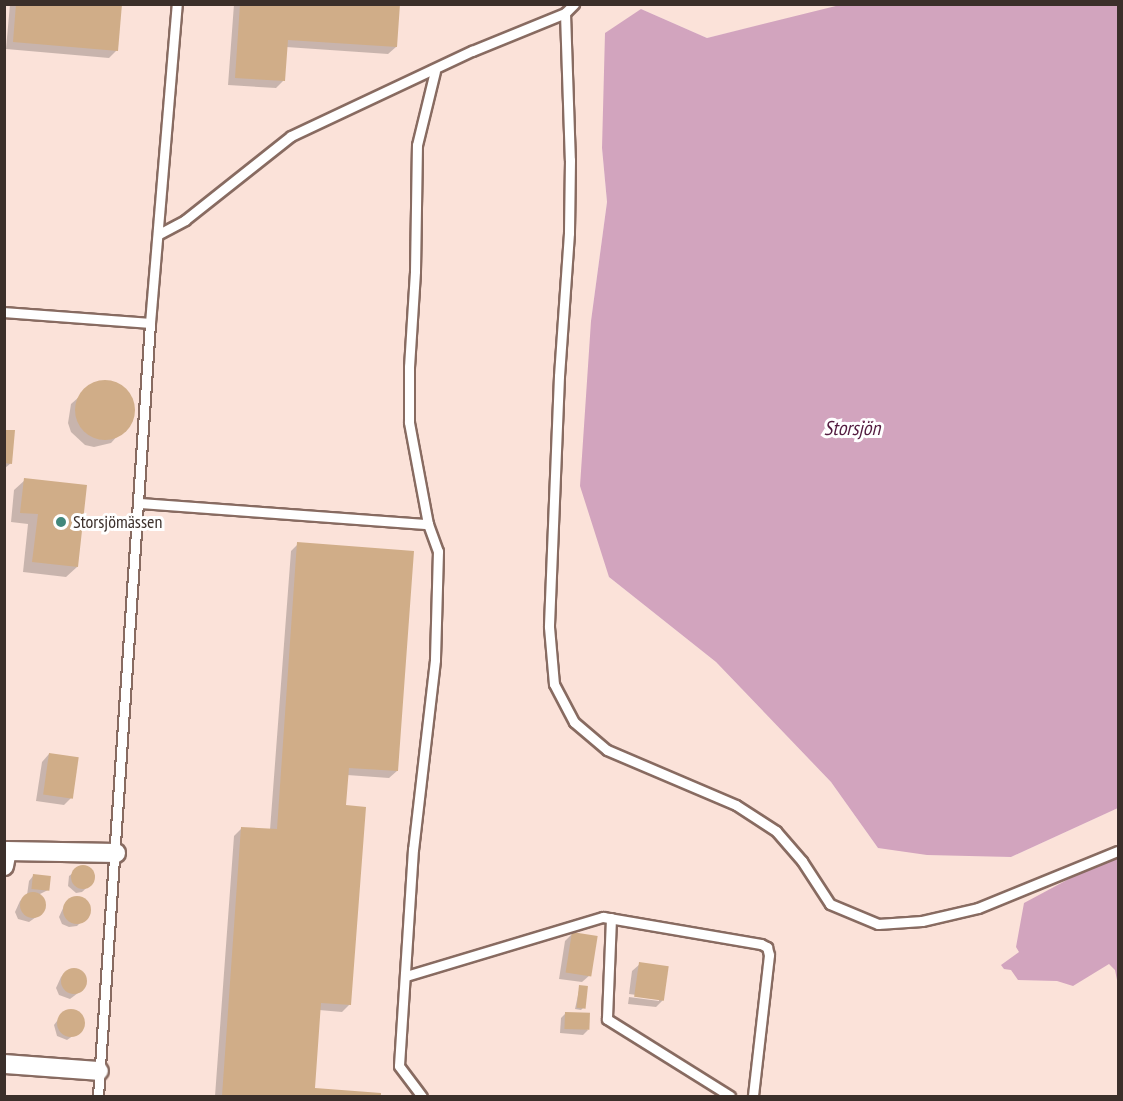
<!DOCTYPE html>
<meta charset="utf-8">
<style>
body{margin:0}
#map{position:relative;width:1123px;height:1101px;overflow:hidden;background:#fceeea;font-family:"PT Sans Narrow",sans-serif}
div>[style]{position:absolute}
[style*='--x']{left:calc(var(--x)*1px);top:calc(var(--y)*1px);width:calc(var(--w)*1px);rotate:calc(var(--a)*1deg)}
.built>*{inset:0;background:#fbe2d9}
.water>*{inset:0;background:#d2a4be}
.shadow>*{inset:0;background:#0003}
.building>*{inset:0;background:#d0ad88;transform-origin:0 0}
.round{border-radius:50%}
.roads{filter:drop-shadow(2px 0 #886b61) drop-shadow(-2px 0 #886b61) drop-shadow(0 2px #886b61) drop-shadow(0 -2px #886b61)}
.lane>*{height:9px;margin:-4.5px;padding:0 4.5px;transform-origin:4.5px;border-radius:4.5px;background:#fff}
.street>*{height:18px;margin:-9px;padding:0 9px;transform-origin:9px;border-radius:9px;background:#fff}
.dots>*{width:16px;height:16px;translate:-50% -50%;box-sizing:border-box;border:3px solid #fff;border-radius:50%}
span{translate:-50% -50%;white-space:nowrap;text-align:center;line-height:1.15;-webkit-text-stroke:6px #fff;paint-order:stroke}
.poi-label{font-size:18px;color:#3b2f2a}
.left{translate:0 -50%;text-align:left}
.water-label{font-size:20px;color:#531b3f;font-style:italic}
.frame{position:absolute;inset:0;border:6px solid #3b2f2a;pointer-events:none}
</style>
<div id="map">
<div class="built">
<div style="clip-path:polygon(5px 5px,844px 5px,707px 38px,641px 9px,602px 148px,607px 202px,591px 321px,609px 577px,716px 662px,831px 782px,878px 848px,1011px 857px,1118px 808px,1118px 1096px,5px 1096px)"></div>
</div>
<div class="water">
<div style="clip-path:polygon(844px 4px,1118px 5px,1118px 808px,1011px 857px,927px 855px,878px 848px,831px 782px,716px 662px,609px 577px,580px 486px,591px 321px,607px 202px,602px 148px,605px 33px,641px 9px,707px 38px)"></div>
<div style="clip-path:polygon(1113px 859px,1118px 859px,1118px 985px,1115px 970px,1109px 964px,1073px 986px,1057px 981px,1018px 980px,1011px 970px,1004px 969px,1001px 965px,1019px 952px,1016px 947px,1024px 903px,1080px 873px)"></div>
</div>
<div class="shadow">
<div style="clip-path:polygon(10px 4px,121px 4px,117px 50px,109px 58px,6px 49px)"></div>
<div style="clip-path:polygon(234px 4px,398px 4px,396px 47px,388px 54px,286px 47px,283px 81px,276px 88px,228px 85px)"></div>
<div style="clip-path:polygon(95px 383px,114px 383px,129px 394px,133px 412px,131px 421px,111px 443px,94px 447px,85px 445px,71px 432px,68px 423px,71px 404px)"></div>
<div style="clip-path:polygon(4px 431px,11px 463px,4px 469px)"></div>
<div style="clip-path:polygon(25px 480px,77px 567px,66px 577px,23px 572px,28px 524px,11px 522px,14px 490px)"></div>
<div style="clip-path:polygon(298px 544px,397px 771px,389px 778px,347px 775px,345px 807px,350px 1004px,342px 1012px,319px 1010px,313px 1089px,379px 1094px,379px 1096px,215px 1096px,234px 836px,242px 828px,270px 830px,291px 551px)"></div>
<div style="clip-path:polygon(49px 754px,71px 798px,64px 805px,36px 801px,42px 762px)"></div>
<div style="clip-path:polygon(81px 867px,88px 867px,94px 875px,93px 882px,82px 892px,76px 893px,68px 886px,69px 876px)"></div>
<div style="clip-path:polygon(33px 876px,48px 890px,40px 894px,45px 906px,42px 913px,29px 922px,18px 919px,15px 912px,20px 901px,27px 895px,29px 881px)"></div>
<div style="clip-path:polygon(81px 898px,87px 903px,89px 911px,82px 921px,77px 926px,69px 927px,62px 924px,59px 917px,64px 906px,69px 901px)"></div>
<div style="clip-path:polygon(572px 934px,590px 975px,582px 982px,559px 979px,565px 941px)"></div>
<div style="clip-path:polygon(640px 964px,663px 1000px,656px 1007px,628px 1004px,629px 997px,659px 1001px,659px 998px,629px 994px,632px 971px)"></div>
<div style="clip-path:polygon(78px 970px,84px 975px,86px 982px,82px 990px,70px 999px,59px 995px,56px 988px,61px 977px,66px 972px)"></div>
<div style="clip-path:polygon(580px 986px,583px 1008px,581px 1010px,575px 1009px)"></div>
<div style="clip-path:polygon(71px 1011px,78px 1013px,83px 1024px,80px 1031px,67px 1040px,57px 1036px,54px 1025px,63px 1013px)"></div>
<div style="clip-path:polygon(565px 1014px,588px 1030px,583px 1035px,560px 1033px,561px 1018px)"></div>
</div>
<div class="building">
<div style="clip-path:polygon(16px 4px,122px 4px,118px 51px,13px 42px)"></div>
<div style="clip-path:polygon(240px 4px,400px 4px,397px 47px,288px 40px,285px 81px,235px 78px)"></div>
<div class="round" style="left:75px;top:380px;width:60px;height:60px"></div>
<div style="clip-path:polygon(4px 430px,15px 430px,12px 464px,4px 463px)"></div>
<div style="clip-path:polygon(24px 478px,87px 485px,78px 567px,32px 562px,38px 514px,20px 513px)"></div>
<div style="clip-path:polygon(297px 542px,414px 551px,398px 771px,349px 768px,346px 805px,366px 807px,351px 1005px,321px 1003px,315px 1088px,381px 1093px,381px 1096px,222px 1096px,241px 827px,277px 829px)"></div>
<div style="left:49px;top:753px;width:30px;height:42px;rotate:8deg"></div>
<div class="round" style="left:71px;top:865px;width:24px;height:24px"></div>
<div style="left:33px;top:874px;width:18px;height:15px;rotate:6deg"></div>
<div class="round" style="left:20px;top:892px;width:26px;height:26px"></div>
<div class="round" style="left:63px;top:896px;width:28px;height:28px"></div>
<div style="left:572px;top:932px;width:26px;height:41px;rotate:9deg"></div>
<div style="left:639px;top:962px;width:30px;height:35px;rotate:8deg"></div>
<div class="round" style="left:61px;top:968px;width:26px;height:26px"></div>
<div style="left:579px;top:985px;width:9px;height:23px;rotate:6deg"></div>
<div class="round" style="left:57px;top:1009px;width:28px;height:28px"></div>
<div style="left:565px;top:1012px;width:25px;height:17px;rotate:2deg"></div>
</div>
<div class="roads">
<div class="lane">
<div style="--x:565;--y:13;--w:147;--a:88.1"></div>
<div style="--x:570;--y:160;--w:73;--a:90.8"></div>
<div style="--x:569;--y:233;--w:143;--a:94"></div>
<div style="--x:559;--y:376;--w:251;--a:92.3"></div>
<div style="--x:549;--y:627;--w:57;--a:85"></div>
<div style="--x:554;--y:684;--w:43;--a:62.2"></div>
<div style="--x:574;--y:722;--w:43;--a:40.3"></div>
<div style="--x:607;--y:750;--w:140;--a:23.1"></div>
<div style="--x:736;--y:805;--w:48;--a:33"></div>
<div style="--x:776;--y:831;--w:40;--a:49"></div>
<div style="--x:802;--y:861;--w:51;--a:56.9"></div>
<div style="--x:830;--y:904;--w:52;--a:22.6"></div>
<div style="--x:878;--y:924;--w:44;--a:-3.9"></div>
<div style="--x:922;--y:921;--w:57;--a:-13.1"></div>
<div style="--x:978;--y:908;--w:151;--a:-22.2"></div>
<div style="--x:159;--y:234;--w:30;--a:-28"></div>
<div style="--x:185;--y:220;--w:135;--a:-38.4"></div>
<div style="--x:291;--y:136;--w:200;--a:-25.2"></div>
<div style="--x:472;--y:51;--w:100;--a:-22.2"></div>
<div style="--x:565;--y:13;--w:13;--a:-45"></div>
<div style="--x:4;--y:312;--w:146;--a:4.3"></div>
<div style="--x:140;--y:503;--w:289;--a:4.2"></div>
<div style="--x:428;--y:524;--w:29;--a:70"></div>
<div style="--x:438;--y:551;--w:109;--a:91.6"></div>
<div style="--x:435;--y:660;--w:190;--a:96.6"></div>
<div style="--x:413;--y:849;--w:217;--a:93.7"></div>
<div style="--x:399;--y:1066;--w:38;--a:53"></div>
<div style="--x:428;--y:524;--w:104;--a:-100.6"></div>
<div style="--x:409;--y:422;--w:55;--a:-90"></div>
<div style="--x:409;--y:367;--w:96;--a:-86.4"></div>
<div style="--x:415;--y:271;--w:126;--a:-89.1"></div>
<div style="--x:417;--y:145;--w:76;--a:-76.3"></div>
<div style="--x:611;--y:918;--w:101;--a:92.3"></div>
<div style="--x:607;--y:1019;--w:145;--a:32"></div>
<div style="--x:406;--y:976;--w:206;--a:-16.7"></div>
<div style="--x:603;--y:917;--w:160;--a:9.7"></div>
<div style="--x:761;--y:944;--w:7;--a:27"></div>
<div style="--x:767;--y:947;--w:8;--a:76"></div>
<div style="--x:769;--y:955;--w:142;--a:96.5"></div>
<div style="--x:98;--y:1096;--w:775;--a:-86.15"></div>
<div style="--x:150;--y:323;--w:320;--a:-85.2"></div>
</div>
<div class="street">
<div style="--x:4;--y:866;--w:15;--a:-79"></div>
<div style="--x:7;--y:851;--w:109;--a:1.1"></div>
<div style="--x:4;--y:1064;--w:95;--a:4.2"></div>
</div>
</div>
<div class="dots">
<div style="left:61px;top:522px;background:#42877b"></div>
</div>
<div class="poi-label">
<span class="left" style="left:73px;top:522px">Storsjömässen</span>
</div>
<div class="water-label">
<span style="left:852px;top:428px">Storsjön</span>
</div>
<div class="frame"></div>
</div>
